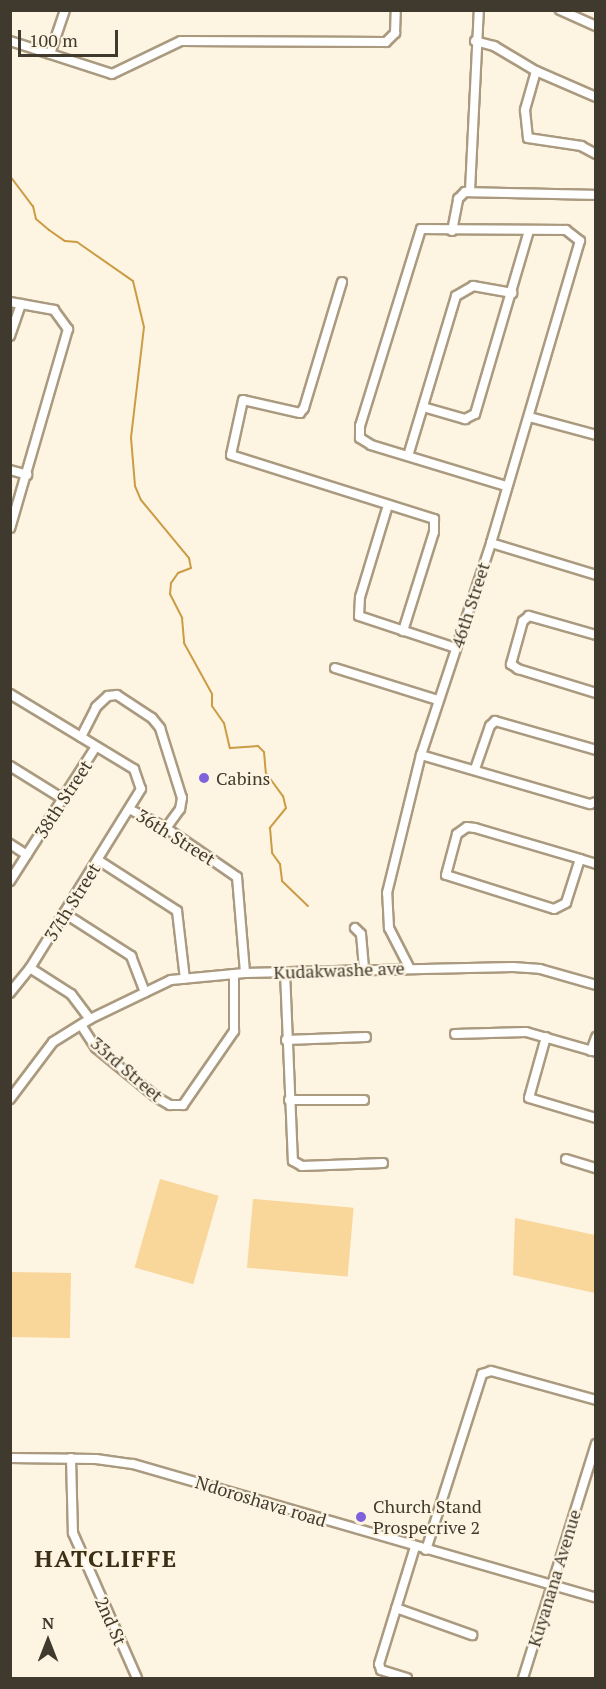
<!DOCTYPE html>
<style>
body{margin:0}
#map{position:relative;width:606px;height:1689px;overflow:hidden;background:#fef4e2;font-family:"PT Serif",serif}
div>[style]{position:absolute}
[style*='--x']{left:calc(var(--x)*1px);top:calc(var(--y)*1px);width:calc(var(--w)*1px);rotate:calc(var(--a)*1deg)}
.green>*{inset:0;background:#f9d699;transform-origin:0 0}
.stream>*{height:2px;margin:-1px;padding:0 1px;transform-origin:1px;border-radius:1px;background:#cb9c43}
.roads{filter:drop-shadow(2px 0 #aa9a7f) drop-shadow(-2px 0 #aa9a7f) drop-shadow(0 2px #aa9a7f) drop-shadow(0 -2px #aa9a7f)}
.minor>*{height:8px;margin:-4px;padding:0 4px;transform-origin:4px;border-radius:4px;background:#fff}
.dots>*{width:16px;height:16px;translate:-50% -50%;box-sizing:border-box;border:3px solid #fef4e2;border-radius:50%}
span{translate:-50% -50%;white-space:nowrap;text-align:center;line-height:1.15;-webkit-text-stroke:4.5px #fef4e2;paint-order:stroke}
.street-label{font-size:18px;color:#403a2e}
.poi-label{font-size:18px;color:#403a2e}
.left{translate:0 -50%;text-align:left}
.district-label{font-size:24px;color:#3c2f17;font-weight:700;letter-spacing:1.5px}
.frame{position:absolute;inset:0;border:12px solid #403a2e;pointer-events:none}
.north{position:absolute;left:18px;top:1611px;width:60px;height:60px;-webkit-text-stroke:4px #fef4e2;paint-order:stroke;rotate:0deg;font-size:16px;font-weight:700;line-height:24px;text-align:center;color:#403a2e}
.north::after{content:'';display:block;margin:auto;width:21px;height:27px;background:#403a2e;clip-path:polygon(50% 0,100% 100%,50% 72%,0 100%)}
.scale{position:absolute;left:18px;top:30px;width:100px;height:27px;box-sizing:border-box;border:3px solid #403a2e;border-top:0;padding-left:8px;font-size:18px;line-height:21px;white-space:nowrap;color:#403a2e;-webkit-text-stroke:4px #fef4e2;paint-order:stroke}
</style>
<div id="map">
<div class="green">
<div style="left:160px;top:1179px;width:61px;height:92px;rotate:16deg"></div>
<div style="left:253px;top:1199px;width:101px;height:69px;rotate:5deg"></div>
<div style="clip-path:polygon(515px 1218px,595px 1235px,595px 1293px,513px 1275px)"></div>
<div style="left:11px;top:1272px;width:60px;height:65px;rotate:1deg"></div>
</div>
<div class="stream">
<div style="--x:10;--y:176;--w:38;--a:53"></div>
<div style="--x:33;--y:206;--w:13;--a:77"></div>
<div style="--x:36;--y:219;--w:17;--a:40"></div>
<div style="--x:49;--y:230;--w:19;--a:35"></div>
<div style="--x:65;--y:241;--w:12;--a:5"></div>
<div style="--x:77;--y:242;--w:68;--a:34.9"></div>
<div style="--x:133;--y:281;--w:47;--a:76.6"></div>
<div style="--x:144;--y:327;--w:112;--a:96.7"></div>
<div style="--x:131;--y:438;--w:48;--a:85.2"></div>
<div style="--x:135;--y:486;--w:15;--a:67"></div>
<div style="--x:141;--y:500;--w:75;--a:50.4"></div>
<div style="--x:189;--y:558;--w:10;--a:79"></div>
<div style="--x:191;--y:568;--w:14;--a:159"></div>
<div style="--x:178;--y:573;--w:12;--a:125"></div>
<div style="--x:171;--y:583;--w:11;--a:95"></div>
<div style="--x:170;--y:594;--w:27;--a:63"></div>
<div style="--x:182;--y:618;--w:25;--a:85"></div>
<div style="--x:184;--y:643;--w:58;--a:61.2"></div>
<div style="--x:212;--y:694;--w:12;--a:90"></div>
<div style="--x:212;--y:706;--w:21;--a:55"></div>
<div style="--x:224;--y:723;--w:26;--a:77"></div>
<div style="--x:230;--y:748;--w:28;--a:-4"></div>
<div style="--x:258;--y:746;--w:8;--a:45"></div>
<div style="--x:264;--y:752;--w:21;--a:85"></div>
<div style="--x:266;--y:773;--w:29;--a:54"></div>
<div style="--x:283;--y:796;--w:12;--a:76"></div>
<div style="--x:286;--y:808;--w:26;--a:129"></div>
<div style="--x:270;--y:828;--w:25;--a:85"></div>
<div style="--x:272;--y:853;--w:14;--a:54"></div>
<div style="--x:280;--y:864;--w:17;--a:83"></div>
<div style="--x:282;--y:881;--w:36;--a:44"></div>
</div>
<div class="roads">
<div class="minor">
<div style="--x:560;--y:10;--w:39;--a:24"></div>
<div style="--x:10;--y:41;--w:107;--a:17.9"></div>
<div style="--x:112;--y:74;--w:76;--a:-25.6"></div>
<div style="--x:181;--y:41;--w:205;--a:0.3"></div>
<div style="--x:386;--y:42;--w:13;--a:-45"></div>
<div style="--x:395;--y:33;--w:23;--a:-88"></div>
<div style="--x:475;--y:41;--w:20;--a:15"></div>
<div style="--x:494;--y:46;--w:49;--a:30.8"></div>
<div style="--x:536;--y:71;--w:65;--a:23.4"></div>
<div style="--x:50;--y:54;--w:46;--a:-71.2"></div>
<div style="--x:536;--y:71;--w:41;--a:105.8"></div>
<div style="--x:525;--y:110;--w:28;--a:84"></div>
<div style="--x:528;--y:138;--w:54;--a:8.6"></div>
<div style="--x:581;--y:146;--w:17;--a:28"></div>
<div style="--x:470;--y:191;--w:181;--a:-87.2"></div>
<div style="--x:452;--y:231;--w:33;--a:-79"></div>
<div style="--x:458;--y:199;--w:10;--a:-45"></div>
<div style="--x:465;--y:192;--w:131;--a:1.3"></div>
<div style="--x:342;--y:282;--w:132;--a:106.8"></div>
<div style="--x:304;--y:408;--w:6;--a:129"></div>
<div style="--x:300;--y:413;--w:58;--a:-167.2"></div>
<div style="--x:243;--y:400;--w:56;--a:102.3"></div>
<div style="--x:231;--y:455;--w:213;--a:17.5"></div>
<div style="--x:434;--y:519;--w:13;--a:90"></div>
<div style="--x:434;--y:532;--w:104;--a:107.4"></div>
<div style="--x:10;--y:302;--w:45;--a:10.3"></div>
<div style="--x:54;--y:310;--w:24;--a:54"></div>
<div style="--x:68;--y:329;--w:207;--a:106.2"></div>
<div style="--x:10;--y:336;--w:34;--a:-71"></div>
<div style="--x:423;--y:407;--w:44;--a:15.9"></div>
<div style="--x:465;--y:419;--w:11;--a:-27"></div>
<div style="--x:475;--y:414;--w:191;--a:-73.6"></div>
<div style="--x:529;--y:417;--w:69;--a:15"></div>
<div style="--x:408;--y:456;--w:167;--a:-73.3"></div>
<div style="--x:456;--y:296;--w:20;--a:-30"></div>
<div style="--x:473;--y:286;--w:40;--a:10"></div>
<div style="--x:10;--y:470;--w:18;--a:16"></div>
<div style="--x:388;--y:505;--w:96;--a:106.9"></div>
<div style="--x:360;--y:597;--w:19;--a:93"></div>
<div style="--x:359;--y:616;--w:102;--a:18.3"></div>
<div style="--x:491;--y:543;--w:110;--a:16.9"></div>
<div style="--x:596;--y:635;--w:70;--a:-164.2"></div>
<div style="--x:529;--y:616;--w:8;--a:140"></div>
<div style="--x:523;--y:621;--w:45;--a:105.6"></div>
<div style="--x:511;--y:664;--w:9;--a:36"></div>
<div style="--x:518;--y:669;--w:82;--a:17.1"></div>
<div style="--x:335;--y:668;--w:108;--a:17.3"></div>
<div style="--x:10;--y:694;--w:145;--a:31.2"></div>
<div style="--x:134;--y:769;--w:21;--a:71"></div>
<div style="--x:141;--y:789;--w:211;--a:121.8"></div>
<div style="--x:30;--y:968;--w:32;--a:129"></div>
<div style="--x:81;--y:737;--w:34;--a:-63"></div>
<div style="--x:96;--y:707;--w:16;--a:-43"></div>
<div style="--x:108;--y:696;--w:9;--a:-6"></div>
<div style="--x:117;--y:695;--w:42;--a:33.3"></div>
<div style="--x:152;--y:718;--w:13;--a:51"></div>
<div style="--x:160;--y:728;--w:73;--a:72.6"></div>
<div style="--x:182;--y:798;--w:11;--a:100"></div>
<div style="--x:180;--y:809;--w:24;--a:126"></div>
<div style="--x:421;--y:755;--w:176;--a:16.2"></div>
<div style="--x:590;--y:804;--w:6;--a:-18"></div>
<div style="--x:10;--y:766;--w:62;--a:31.9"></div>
<div style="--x:475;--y:769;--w:46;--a:-70.8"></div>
<div style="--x:490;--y:726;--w:7;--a:-45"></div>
<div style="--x:495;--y:721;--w:105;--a:16"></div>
<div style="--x:131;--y:810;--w:39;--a:27"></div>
<div style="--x:166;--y:828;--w:86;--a:34.6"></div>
<div style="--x:237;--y:877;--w:96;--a:85.2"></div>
<div style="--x:10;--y:844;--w:20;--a:33"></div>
<div style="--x:580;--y:859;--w:46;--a:107.7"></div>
<div style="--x:566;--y:903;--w:13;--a:153"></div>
<div style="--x:554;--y:909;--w:113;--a:-162.5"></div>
<div style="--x:446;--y:875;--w:42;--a:-75"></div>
<div style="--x:457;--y:834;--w:12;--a:-35"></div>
<div style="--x:467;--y:827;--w:8;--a:7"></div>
<div style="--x:475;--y:828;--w:109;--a:16.4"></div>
<div style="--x:580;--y:859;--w:17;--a:17"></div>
<div style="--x:98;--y:860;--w:94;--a:32.8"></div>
<div style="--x:177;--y:911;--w:68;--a:83.3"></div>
<div style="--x:10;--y:881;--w:158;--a:-57.4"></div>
<div style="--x:64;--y:913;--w:80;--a:32.7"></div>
<div style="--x:131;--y:956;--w:39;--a:69"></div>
<div style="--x:355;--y:928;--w:8;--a:45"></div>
<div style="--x:361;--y:934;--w:35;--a:85"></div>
<div style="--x:409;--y:967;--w:44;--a:-117.1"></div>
<div style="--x:389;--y:928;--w:35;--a:-93"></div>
<div style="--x:387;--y:893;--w:142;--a:-76.2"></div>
<div style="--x:421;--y:755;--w:223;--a:-71.7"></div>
<div style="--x:491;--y:543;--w:315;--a:-73.6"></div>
<div style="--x:580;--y:241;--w:18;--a:-142"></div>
<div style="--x:566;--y:230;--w:145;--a:-179.6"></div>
<div style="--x:421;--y:229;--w:206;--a:107.2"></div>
<div style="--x:360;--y:426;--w:12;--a:90"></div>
<div style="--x:360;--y:438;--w:13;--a:32"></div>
<div style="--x:371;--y:445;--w:141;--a:16.9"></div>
<div style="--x:30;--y:968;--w:49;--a:32.4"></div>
<div style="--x:71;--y:994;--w:31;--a:53"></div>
<div style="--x:285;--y:972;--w:189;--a:87.6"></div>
<div style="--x:293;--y:1161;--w:10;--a:29"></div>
<div style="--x:302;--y:1166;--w:81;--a:-2.1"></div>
<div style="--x:81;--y:1025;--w:27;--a:57"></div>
<div style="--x:96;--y:1048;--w:77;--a:39.2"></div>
<div style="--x:156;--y:1097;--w:16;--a:30"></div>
<div style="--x:170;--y:1105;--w:13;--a:0"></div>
<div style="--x:183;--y:1105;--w:90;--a:-55.4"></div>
<div style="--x:234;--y:1031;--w:57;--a:-90"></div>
<div style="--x:455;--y:1034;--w:71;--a:-1.6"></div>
<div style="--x:526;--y:1032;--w:73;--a:15.9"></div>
<div style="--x:546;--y:1037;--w:63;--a:105.6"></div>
<div style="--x:529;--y:1098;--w:70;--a:16.6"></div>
<div style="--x:286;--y:1040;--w:80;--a:-2.1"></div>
<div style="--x:591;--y:1051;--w:15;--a:-70"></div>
<div style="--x:10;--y:1099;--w:71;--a:-53"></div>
<div style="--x:53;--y:1042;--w:44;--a:-31.9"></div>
<div style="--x:90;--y:1019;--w:90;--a:-25.7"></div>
<div style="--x:171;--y:980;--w:74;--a:-5.4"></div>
<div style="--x:245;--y:973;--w:268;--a:-1.3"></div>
<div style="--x:513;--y:967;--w:27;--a:4"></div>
<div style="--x:540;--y:969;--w:58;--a:15.9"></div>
<div style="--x:289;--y:1100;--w:75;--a:0"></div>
<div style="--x:566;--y:1159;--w:31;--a:17"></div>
<div style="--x:10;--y:1458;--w:86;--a:0.7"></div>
<div style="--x:96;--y:1459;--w:37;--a:8"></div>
<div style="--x:133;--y:1464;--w:482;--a:16.1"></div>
<div style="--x:71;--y:1458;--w:75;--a:88.5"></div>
<div style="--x:73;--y:1533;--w:158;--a:66.2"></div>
<div style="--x:426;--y:1550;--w:185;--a:-72.3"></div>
<div style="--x:482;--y:1374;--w:9;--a:-18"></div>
<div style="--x:491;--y:1371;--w:109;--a:15.4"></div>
<div style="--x:396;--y:1608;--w:81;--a:19.6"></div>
<div style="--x:407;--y:1678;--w:27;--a:-163"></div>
<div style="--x:381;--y:1670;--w:6;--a:-108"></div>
<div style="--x:379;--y:1664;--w:122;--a:-72.9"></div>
<div style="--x:523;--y:1678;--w:245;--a:-72.7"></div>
</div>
</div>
<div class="dots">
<div style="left:204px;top:778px;background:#7f61db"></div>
<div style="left:361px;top:1517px;background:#7f61db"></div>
</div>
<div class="street-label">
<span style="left:470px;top:605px;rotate:-72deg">46th Street</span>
<span style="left:63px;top:799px;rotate:-57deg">38th Street</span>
<span style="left:176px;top:837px;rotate:32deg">36th Street</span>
<span style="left:72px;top:902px;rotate:-58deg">37th Street</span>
<span style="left:339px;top:970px;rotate:-2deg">Kudakwashe ave</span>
<span style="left:127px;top:1069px;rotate:41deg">33rd Street</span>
<span style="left:261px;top:1501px;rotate:17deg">Ndoroshava road</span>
<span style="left:554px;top:1578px;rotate:-73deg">Kuyanana Avenue</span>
<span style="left:111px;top:1621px;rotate:66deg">2nd St</span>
</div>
<div class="poi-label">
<span class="left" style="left:216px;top:778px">Cabins</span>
<span class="left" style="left:373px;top:1517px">Church Stand<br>Prospecrive 2</span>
</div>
<div class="district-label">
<span style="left:106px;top:1559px">HATCLIFFE</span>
</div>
<div class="frame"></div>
<div class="north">N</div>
<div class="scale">100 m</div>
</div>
